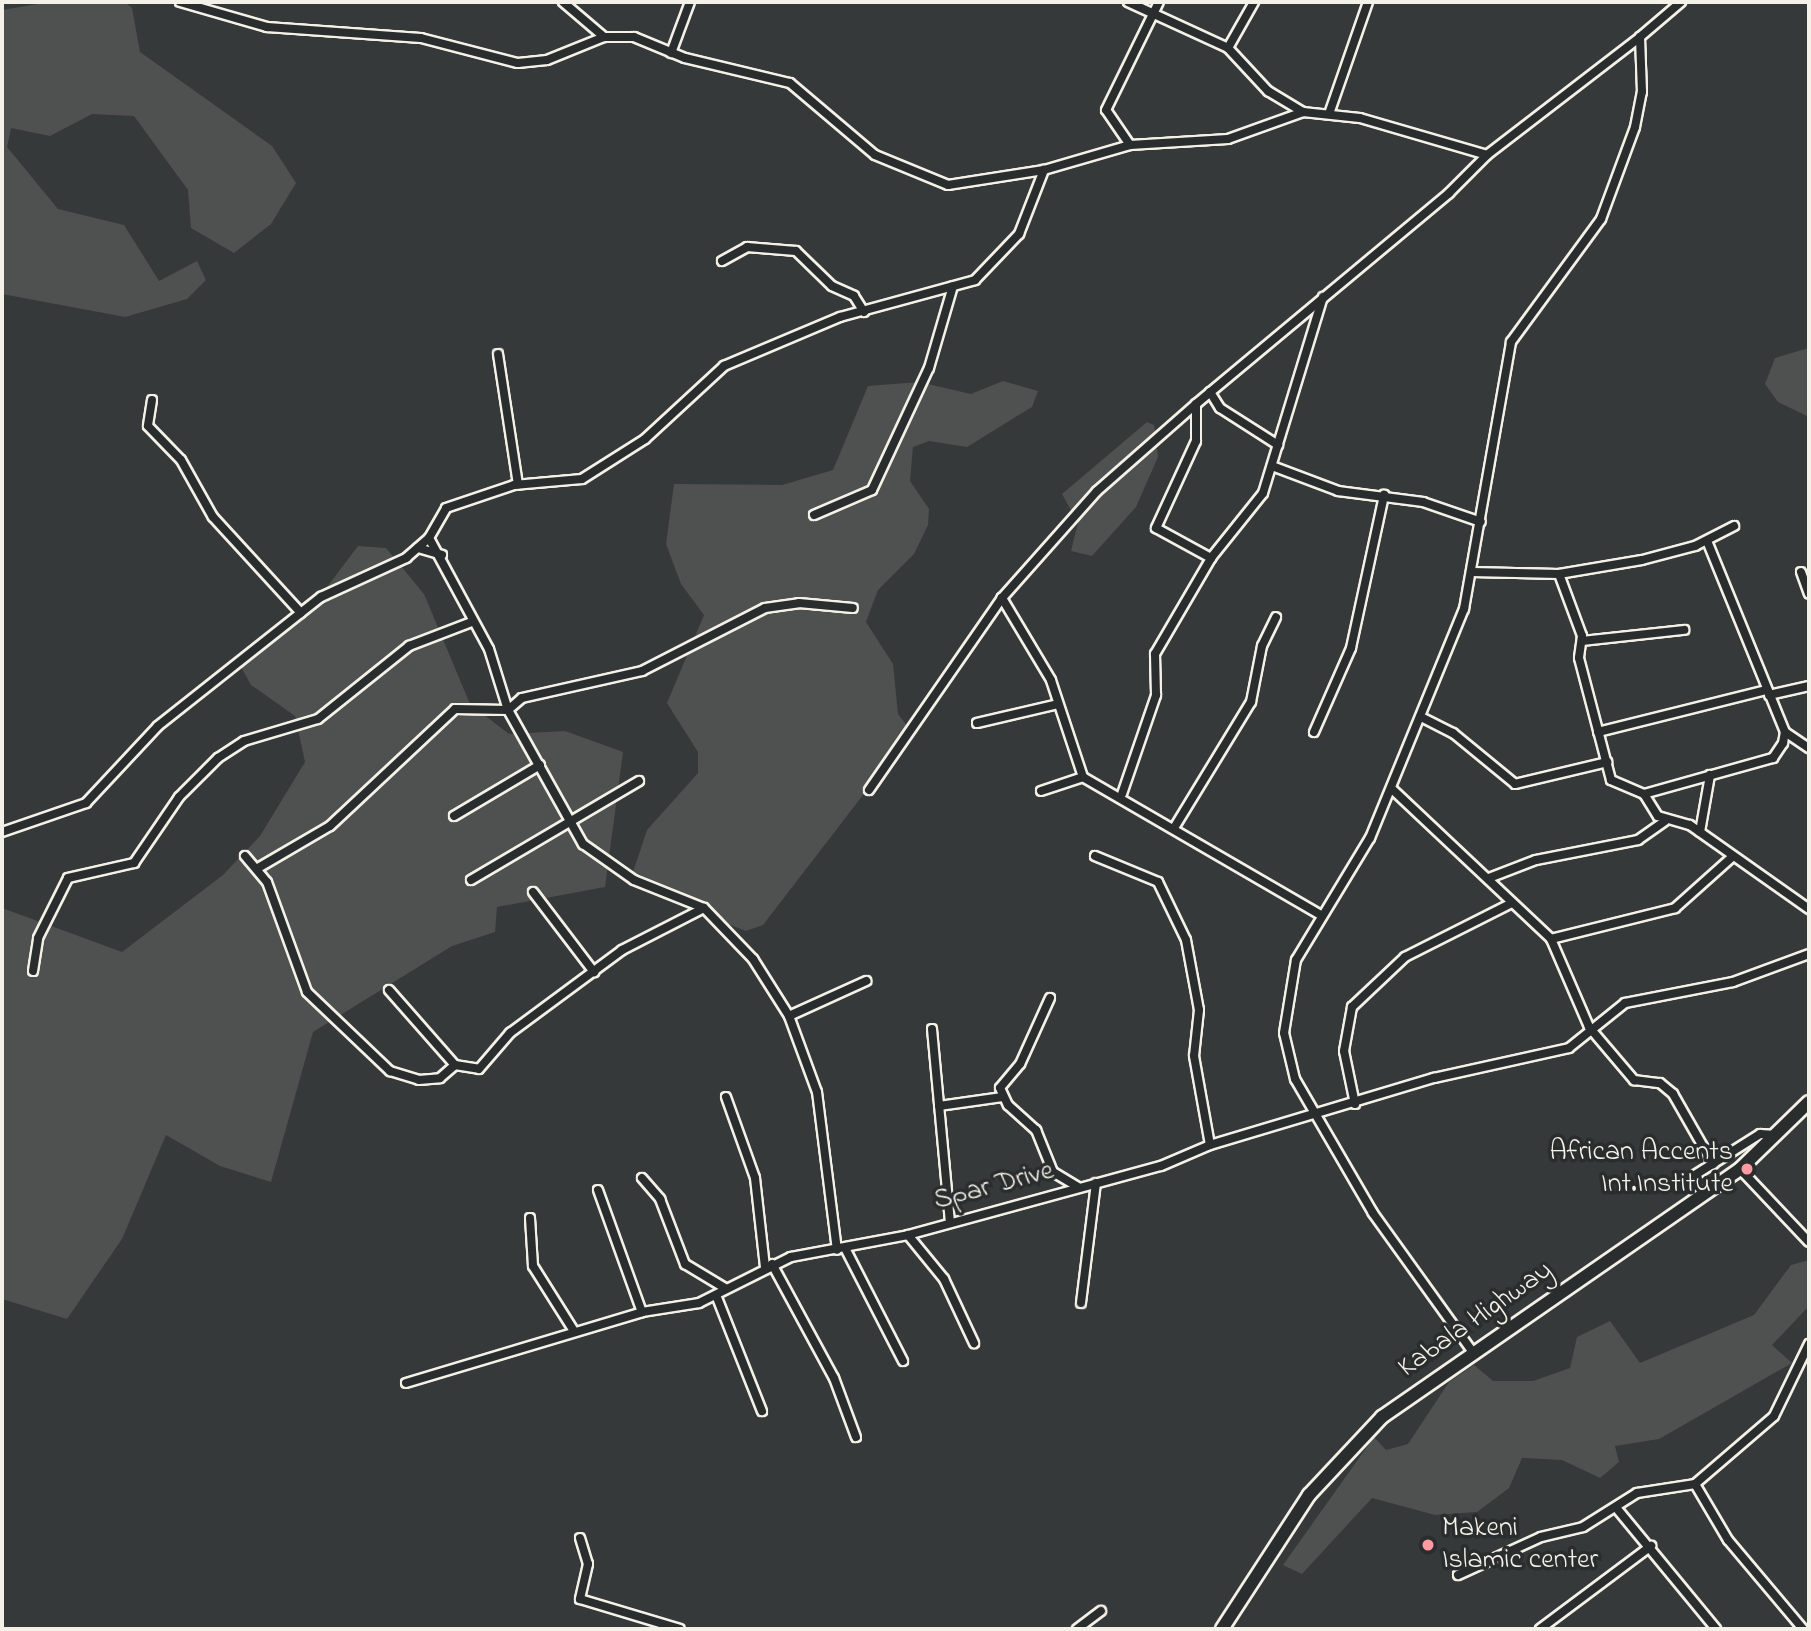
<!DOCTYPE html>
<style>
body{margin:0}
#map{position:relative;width:1811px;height:1631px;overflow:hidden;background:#363939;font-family:"Indie Flower",sans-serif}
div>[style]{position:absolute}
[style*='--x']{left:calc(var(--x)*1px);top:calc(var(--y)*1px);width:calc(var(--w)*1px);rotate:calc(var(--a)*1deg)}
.green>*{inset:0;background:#4e514f}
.roads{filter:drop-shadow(2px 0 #f4f1e8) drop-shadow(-2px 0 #f4f1e8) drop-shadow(0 2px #f4f1e8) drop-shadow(0 -2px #f4f1e8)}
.minor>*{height:8px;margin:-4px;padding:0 4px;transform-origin:4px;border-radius:4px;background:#2a2d2e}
.primary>*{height:12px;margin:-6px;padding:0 6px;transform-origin:6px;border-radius:6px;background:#2a2d2e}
.dots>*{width:19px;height:19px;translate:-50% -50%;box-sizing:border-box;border:4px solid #2a2d2e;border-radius:50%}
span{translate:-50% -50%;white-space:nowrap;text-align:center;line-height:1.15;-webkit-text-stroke:7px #2a2d2e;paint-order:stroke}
.poi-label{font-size:28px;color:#f4f1e8}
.right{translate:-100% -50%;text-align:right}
.left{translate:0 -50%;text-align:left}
.street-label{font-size:28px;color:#f4f1e8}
.frame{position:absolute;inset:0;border:4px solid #f4f1e8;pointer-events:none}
</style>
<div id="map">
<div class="green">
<div style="clip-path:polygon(49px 2px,125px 2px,132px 8px,140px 52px,272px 146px,296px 183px,271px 224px,234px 253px,191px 228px,188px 190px,134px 116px,92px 114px,50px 136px,11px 128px,7px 147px,58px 209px,124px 225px,159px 281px,197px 261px,206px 280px,187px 299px,125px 317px,2px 294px,2px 10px)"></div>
<div style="clip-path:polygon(1809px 348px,1809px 417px,1778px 402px,1765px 384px,1775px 358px)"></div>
<div style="clip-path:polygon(1003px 381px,1038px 391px,1032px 407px,967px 447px,929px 441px,913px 447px,910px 481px,929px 509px,928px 525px,914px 554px,878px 590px,866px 622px,893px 664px,898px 714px,908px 727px,903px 743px,763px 925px,746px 931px,728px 924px,684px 893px,633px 872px,647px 830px,698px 773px,698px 752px,667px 703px,704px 615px,681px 584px,666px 544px,674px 484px,782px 485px,833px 470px,868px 386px,919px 382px,971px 394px)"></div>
<div style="clip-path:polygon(1147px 422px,1154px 425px,1158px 457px,1136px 507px,1092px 556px,1071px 551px,1078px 523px,1062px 494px)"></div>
<div style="clip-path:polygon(358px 546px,386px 548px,424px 594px,470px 704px,509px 734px,565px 731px,623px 752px,605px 887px,497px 907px,495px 932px,452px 946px,313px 1032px,271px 1182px,220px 1166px,166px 1135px,122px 1239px,67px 1319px,2px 1299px,2px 908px,122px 952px,223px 875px,260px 836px,305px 762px,295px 716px,251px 685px,236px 658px,324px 591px)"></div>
<div style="clip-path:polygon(1809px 1260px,1809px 1306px,1772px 1345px,1792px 1363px,1659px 1439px,1615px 1446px,1619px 1462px,1600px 1478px,1562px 1460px,1522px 1458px,1509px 1488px,1477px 1512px,1435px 1515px,1372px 1498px,1302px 1574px,1283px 1565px,1374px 1437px,1386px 1450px,1408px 1444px,1449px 1382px,1474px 1365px,1493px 1381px,1533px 1381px,1570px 1368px,1577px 1337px,1610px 1321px,1640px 1363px,1754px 1315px,1791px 1265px)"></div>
</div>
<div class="roads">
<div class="minor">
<div style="--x:180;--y:2;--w:91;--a:16"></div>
<div style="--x:267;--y:27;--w:154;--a:4.1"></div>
<div style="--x:421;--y:38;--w:100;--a:14.5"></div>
<div style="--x:518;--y:63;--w:29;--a:-6"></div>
<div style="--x:547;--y:60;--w:61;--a:-22"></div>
<div style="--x:604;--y:37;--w:30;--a:0"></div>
<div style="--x:634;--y:37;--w:55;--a:22.4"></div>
<div style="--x:685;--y:58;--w:108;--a:13.4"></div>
<div style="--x:790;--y:83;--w:111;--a:40.3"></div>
<div style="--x:875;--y:155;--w:79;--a:22.3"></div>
<div style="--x:948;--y:185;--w:97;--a:-8.9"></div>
<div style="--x:1044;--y:170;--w:90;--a:-16.2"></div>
<div style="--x:1130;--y:145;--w:98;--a:-3.5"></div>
<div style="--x:1228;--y:139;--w:80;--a:-19.8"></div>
<div style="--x:1303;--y:112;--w:57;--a:6"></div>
<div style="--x:1360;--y:118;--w:132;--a:16.2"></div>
<div style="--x:563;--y:2;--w:54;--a:40.5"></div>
<div style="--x:1128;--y:2;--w:110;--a:24.7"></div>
<div style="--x:1228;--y:48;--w:59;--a:47.1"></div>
<div style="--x:1268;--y:91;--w:41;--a:31"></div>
<div style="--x:1228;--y:48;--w:53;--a:-60.5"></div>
<div style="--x:671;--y:53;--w:54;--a:-69.6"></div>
<div style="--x:1329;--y:114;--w:119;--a:-70.8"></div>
<div style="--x:1130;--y:145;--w:42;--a:-124.4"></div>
<div style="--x:1106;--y:110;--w:120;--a:-63.9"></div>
<div style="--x:722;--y:261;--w:29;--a:-29"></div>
<div style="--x:747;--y:247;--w:49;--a:4.7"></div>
<div style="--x:796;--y:251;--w:50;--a:44.2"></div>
<div style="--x:832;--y:286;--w:24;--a:24"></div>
<div style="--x:854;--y:296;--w:19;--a:58"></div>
<div style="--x:498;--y:354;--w:132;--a:81.3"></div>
<div style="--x:1210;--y:392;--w:19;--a:58"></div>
<div style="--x:1220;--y:408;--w:69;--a:32.5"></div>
<div style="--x:152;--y:400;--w:26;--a:99"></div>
<div style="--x:148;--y:426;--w:47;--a:45.9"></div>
<div style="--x:181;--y:460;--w:65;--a:60.7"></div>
<div style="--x:213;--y:517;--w:130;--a:47.5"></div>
<div style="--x:1196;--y:404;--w:37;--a:90"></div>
<div style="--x:1196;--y:441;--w:96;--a:114.7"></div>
<div style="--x:1156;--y:528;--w:63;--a:28.6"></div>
<div style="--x:1272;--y:466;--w:71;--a:20.7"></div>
<div style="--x:1338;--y:491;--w:86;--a:7.4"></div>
<div style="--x:1423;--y:502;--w:61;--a:19"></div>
<div style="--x:814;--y:515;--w:63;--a:-23.3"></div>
<div style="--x:872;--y:490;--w:135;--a:-65"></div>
<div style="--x:929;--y:368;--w:85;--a:-73.7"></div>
<div style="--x:429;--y:538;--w:126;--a:61.6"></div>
<div style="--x:489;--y:649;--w:64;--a:72.7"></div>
<div style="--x:508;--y:710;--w:154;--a:60.8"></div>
<div style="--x:583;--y:844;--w:62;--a:35.2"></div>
<div style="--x:634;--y:880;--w:75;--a:21.8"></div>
<div style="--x:704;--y:908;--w:71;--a:46.1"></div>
<div style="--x:753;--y:959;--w:67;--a:57.7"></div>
<div style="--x:789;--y:1016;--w:81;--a:69.8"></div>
<div style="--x:817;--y:1092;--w:159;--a:82.8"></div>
<div style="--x:418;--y:548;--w:25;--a:16"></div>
<div style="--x:1472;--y:572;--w:87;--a:1.3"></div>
<div style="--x:1559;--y:574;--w:84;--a:-9.6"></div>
<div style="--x:1642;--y:560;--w:55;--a:-14.8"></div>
<div style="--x:1695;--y:546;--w:44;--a:-27.1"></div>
<div style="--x:1801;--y:572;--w:23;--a:70"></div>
<div style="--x:1559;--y:574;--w:66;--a:69.6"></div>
<div style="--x:1582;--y:636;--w:22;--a:98"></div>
<div style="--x:1579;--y:658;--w:126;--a:75.3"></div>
<div style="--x:1611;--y:780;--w:36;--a:23"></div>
<div style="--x:1644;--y:794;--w:26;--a:58"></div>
<div style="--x:1658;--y:816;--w:33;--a:16"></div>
<div style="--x:1690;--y:825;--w:146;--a:35.2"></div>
<div style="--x:1582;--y:641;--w:103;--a:-6.2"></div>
<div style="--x:1769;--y:695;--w:41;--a:-12.7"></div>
<div style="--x:1423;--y:718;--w:34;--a:27"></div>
<div style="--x:1453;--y:733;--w:80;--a:39.4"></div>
<div style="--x:1515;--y:784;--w:95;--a:-13.4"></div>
<div style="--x:977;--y:723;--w:83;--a:-13.2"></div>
<div style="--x:1314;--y:732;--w:92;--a:-66.2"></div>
<div style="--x:1351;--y:648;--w:157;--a:-77.8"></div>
<div style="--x:1598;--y:732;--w:174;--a:-14"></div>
<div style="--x:1785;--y:732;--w:29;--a:34"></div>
<div style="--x:1392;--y:789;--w:219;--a:43.3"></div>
<div style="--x:869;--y:790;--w:234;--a:-55.3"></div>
<div style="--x:1041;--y:791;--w:44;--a:-18.4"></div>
<div style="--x:1122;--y:794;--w:105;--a:-71"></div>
<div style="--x:1156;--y:695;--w:41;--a:-91.4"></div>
<div style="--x:1155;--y:654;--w:111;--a:-59.7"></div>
<div style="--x:1211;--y:558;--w:83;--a:-51.3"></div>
<div style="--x:1263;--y:493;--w:205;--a:-73"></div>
<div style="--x:1644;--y:794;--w:134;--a:-15.6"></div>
<div style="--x:1773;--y:758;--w:18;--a:-56"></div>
<div style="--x:1783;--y:743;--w:11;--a:-80"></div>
<div style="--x:1785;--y:732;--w:206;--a:-112.2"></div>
<div style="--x:454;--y:816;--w:100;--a:-30.7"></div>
<div style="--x:1174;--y:828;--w:148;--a:-58.6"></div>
<div style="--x:1251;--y:702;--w:57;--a:-78.9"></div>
<div style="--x:1262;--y:646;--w:32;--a:-64"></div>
<div style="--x:2;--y:832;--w:89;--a:-19"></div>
<div style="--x:86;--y:803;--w:105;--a:-46.9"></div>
<div style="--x:158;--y:726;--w:208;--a:-38.4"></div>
<div style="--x:321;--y:597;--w:94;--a:-24.6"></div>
<div style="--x:406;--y:558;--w:30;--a:-41"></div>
<div style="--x:429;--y:538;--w:34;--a:-60"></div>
<div style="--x:446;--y:508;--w:72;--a:-18.7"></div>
<div style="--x:514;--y:485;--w:68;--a:-5"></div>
<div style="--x:582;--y:479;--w:75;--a:-32.4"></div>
<div style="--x:645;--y:439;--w:108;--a:-42.7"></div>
<div style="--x:724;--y:366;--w:126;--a:-22.9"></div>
<div style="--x:840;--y:317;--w:140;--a:-15.3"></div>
<div style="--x:975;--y:280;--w:64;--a:-46.3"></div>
<div style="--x:1019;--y:234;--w:69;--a:-68.7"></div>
<div style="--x:1700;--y:832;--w:58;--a:-80"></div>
<div style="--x:245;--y:856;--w:34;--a:50"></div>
<div style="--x:267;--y:882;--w:117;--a:70"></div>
<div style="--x:307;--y:992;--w:115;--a:43.6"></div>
<div style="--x:390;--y:1071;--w:30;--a:17"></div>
<div style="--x:419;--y:1080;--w:21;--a:-5"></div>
<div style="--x:440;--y:1078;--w:20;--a:-41"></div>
<div style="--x:455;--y:1065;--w:24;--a:9"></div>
<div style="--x:479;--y:1069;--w:48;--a:-49.3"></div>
<div style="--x:510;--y:1033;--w:139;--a:-36.5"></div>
<div style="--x:622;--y:950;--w:92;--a:-27.1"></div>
<div style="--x:1095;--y:856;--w:68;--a:22.4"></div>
<div style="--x:1158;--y:882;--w:64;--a:64.2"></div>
<div style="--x:1186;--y:940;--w:71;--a:79.5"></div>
<div style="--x:1199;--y:1010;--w:46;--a:96.2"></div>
<div style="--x:1194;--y:1056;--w:90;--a:79.8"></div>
<div style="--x:258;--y:868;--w:83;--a:-30.3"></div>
<div style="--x:330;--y:826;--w:171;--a:-43.1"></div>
<div style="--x:455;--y:709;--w:53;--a:1.1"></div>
<div style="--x:508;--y:710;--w:18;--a:-41"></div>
<div style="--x:522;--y:698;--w:123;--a:-12.7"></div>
<div style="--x:642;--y:671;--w:138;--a:-27.1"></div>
<div style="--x:765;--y:608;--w:34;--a:-8"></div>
<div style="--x:799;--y:603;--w:54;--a:5.3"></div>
<div style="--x:1489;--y:878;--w:50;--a:-21"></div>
<div style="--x:1536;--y:860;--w:104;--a:-11.1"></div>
<div style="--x:1638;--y:840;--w:33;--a:-35"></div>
<div style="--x:471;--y:880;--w:195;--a:-30.5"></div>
<div style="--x:533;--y:892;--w:101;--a:52.7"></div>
<div style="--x:1319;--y:914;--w:273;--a:-149.9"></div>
<div style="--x:1083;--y:777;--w:102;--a:-108.3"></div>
<div style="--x:1051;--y:680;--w:96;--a:-120.9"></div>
<div style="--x:1002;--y:598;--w:143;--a:-48.4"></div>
<div style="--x:1097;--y:491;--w:132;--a:-41.3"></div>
<div style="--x:1196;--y:404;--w:329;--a:-39.8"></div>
<div style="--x:1449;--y:193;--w:54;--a:-45"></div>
<div style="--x:1487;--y:155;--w:193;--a:-37.6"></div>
<div style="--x:1551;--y:939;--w:96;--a:66.6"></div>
<div style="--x:1589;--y:1027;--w:70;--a:49.7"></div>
<div style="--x:1634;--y:1080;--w:26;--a:7"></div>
<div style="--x:1660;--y:1083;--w:17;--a:40"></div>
<div style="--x:1673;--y:1094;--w:81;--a:60.3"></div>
<div style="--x:1551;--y:939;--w:128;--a:-14"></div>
<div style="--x:1675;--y:908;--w:76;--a:-41.8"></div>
<div style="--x:33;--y:971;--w:33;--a:-81"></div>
<div style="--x:38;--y:938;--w:67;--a:-63.4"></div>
<div style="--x:68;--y:878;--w:68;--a:-12.8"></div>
<div style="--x:134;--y:863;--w:80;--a:-55.7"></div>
<div style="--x:179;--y:797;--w:55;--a:-45"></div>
<div style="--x:218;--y:758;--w:31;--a:-33"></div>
<div style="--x:244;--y:741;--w:77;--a:-16.6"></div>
<div style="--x:318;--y:719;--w:117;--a:-38.7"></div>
<div style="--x:409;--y:646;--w:67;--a:-20.9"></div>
<div style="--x:389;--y:990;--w:100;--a:48.7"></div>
<div style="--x:1050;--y:998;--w:72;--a:114.4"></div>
<div style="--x:1020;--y:1064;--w:31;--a:130"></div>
<div style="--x:1000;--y:1088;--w:19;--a:65"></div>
<div style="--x:1008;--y:1105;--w:38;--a:42"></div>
<div style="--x:1036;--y:1130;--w:45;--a:68"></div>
<div style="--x:1053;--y:1172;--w:29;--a:31"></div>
<div style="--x:789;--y:1016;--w:85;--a:-24.4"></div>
<div style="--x:932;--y:1029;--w:194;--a:84.7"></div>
<div style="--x:726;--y:1097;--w:86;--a:70.3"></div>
<div style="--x:755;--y:1178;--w:90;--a:83.6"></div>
<div style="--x:1355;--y:1104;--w:54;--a:-101.7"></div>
<div style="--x:1344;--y:1051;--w:45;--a:-79.7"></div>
<div style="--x:1352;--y:1007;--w:73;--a:-43.3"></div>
<div style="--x:1405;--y:957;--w:118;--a:-26.8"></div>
<div style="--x:939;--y:1106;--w:64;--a:-8.1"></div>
<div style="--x:1740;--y:1169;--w:100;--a:46.6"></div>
<div style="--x:642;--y:1178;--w:28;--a:49"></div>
<div style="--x:660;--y:1199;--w:70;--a:69"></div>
<div style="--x:685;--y:1264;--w:47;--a:31"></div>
<div style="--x:1679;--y:1185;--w:96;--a:-32.2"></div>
<div style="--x:1760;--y:1134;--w:17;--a:3"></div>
<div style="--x:598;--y:1190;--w:130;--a:70.2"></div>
<div style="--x:530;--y:1218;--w:48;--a:86.4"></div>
<div style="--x:533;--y:1266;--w:77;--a:57.8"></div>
<div style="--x:908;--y:1235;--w:57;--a:50.7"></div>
<div style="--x:944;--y:1279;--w:71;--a:64.9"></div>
<div style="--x:845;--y:1248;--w:127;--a:62.8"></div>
<div style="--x:772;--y:1264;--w:130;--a:61.5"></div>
<div style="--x:834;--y:1378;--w:63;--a:69.6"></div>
<div style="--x:716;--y:1295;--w:125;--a:68.4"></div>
<div style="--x:1081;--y:1303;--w:121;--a:-82.9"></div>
<div style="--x:1472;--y:1351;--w:170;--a:-125.7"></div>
<div style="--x:1373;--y:1213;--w:155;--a:-120.2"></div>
<div style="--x:1295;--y:1079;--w:47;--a:-103.4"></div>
<div style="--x:1284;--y:1033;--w:74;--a:-80.7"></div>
<div style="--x:1296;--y:960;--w:143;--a:-58.8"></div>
<div style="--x:1370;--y:838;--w:248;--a:-67.7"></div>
<div style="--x:1464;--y:609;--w:271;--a:-80"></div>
<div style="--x:1511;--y:342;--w:152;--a:-53.8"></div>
<div style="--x:1601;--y:219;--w:98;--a:-69.7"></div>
<div style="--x:1635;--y:127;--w:36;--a:-79"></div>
<div style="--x:1642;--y:92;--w:55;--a:-92.1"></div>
<div style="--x:1640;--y:37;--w:54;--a:-40.5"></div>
<div style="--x:406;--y:1383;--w:246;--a:-16.7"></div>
<div style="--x:642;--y:1312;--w:58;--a:-9"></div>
<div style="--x:699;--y:1303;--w:103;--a:-26.6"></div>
<div style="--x:791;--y:1257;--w:119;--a:-10.6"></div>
<div style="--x:908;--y:1235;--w:262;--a:-15.3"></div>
<div style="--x:1161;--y:1166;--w:53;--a:-23.2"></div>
<div style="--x:1210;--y:1145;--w:234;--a:-16.7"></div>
<div style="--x:1434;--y:1078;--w:138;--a:-12.5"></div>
<div style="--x:1569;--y:1048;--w:72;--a:-38.8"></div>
<div style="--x:1625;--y:1003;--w:110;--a:-11"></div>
<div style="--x:1733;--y:982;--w:81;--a:-20.2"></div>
<div style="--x:1618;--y:1510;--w:154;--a:50.5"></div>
<div style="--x:580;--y:1538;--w:27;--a:73"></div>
<div style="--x:588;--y:1564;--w:36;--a:103"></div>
<div style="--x:580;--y:1599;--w:104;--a:16.7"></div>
<div style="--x:1458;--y:1575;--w:91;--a:-24.6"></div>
<div style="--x:1541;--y:1537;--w:43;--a:-13.4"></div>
<div style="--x:1583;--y:1527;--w:64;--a:-32.2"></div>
<div style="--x:1637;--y:1493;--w:59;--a:-8.8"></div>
<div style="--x:1077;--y:1629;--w:30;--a:-37"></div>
<div style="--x:1540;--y:1629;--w:139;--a:-36.8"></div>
<div style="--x:1803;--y:1629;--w:116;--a:-130.1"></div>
<div style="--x:1728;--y:1540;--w:65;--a:-120.5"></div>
<div style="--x:1695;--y:1484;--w:104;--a:-40.7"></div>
<div style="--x:1774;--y:1416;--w:80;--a:-64.1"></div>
</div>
<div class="primary">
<div style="--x:1222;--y:1629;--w:160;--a:-57"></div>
<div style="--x:1309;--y:1495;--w:107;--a:-46.9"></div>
<div style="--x:1382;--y:1417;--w:436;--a:-34.7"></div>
<div style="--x:1740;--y:1169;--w:96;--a:-44.2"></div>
</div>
</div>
<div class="dots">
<div style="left:1747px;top:1169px;background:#ff9aa2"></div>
<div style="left:1428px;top:1545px;background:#ff9aa2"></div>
</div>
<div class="poi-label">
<span class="right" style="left:1733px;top:1169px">African Accents<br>Int.Institute</span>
<span class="left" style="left:1442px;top:1545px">Makeni<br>Islamic center</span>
</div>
<div class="street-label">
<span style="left:994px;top:1187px;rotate:-15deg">Spar Drive</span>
<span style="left:1476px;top:1320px;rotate:-35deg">Kabala Highway</span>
</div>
<div class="frame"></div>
</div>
